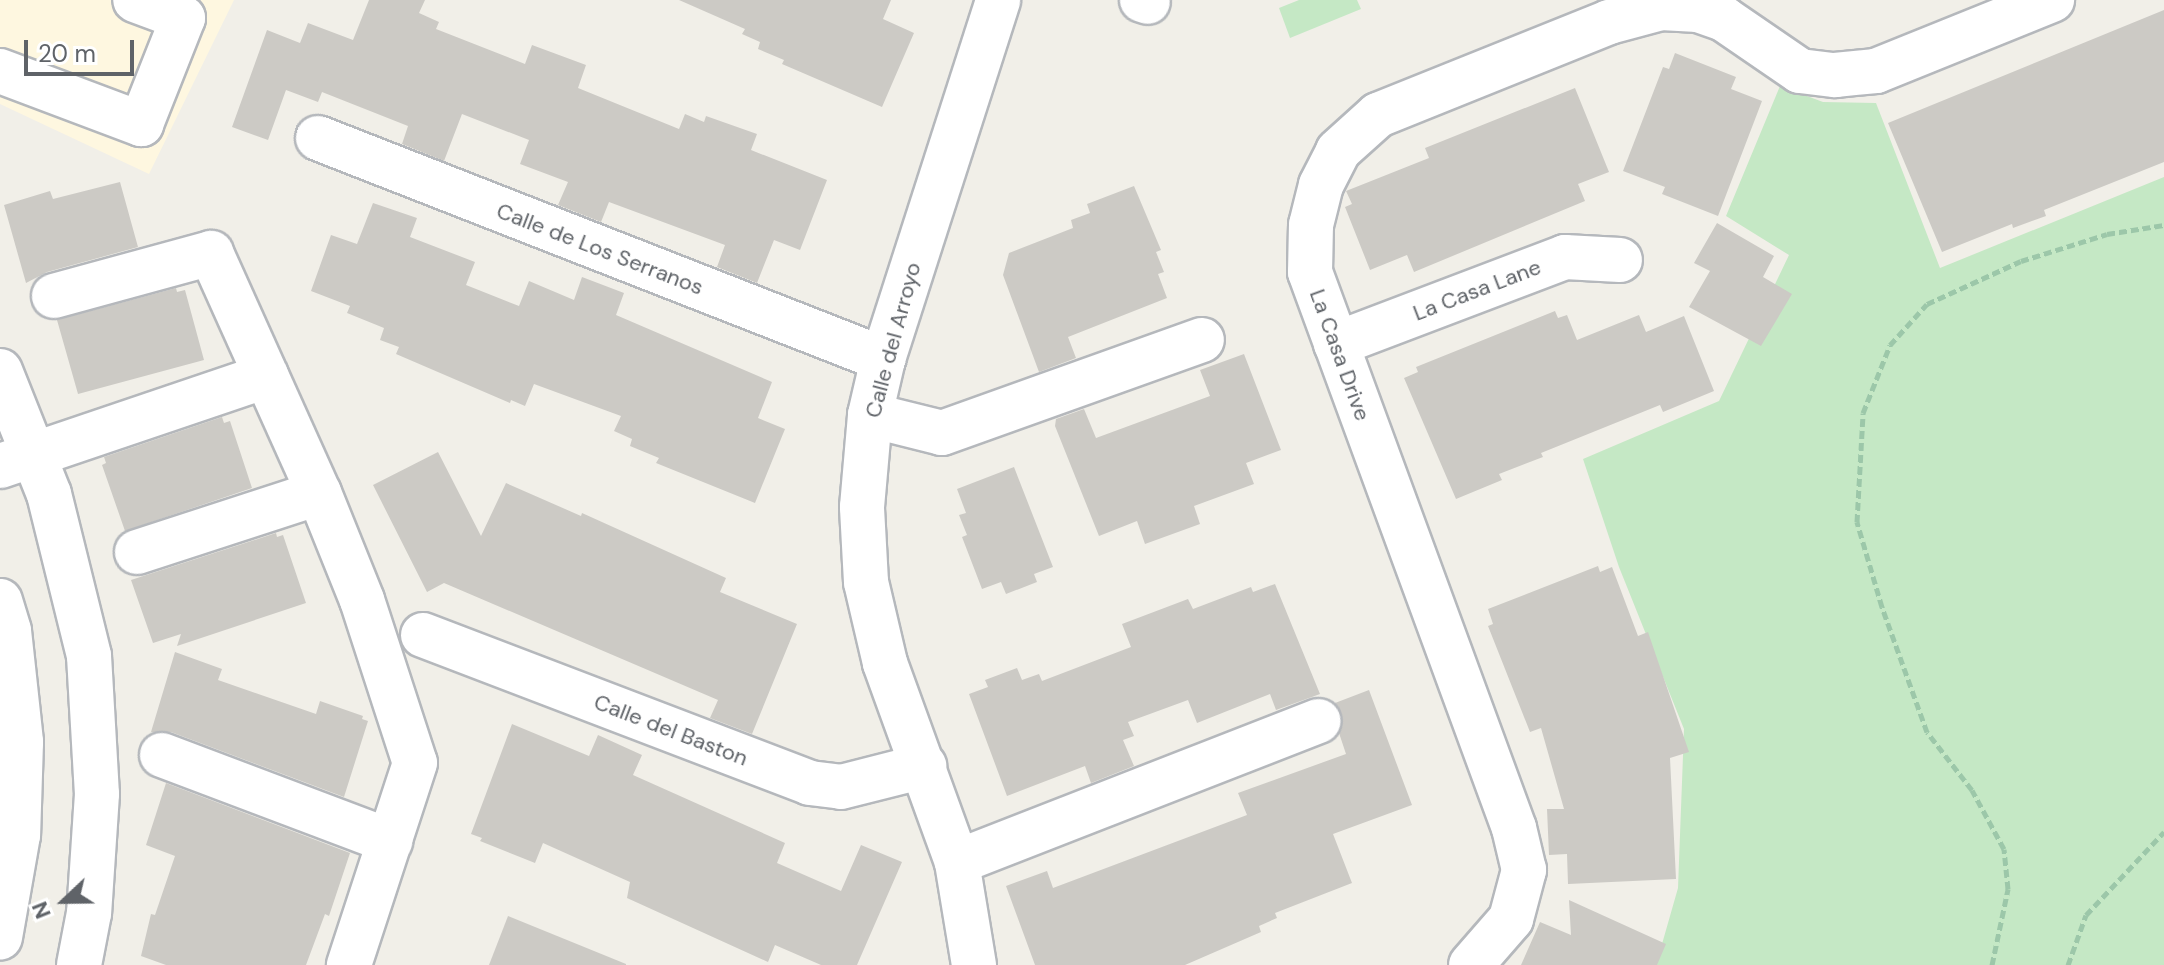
<!DOCTYPE html>
<style>
body{margin:0}
#map{position:relative;width:2164px;height:965px;overflow:hidden;background:#f1efe8;font-family:"DM Sans",sans-serif}
div>[style]{position:absolute}
[style*='--x']{left:calc(var(--x)*1px);top:calc(var(--y)*1px);width:calc(var(--w)*1px);rotate:calc(var(--a)*1deg)}
.commercial>*{inset:0;background:#fef7e0}
.green>*{inset:0;background:#c5e8c5}
.building>*{inset:0;background:#cccac5}
.path>*{height:5px;margin-top:-2.5px;transform-origin:0;background:repeating-linear-gradient(90deg,#9cc7a9 0 8px,transparent 0 12px)}
.roads{filter:drop-shadow(2px 0 #b5b8bc) drop-shadow(-2px 0 #b5b8bc) drop-shadow(0 2px #b5b8bc) drop-shadow(0 -2px #b5b8bc)}
.minor>*{height:44px;margin:-22px;padding:0 22px;transform-origin:22px;border-radius:22px;background:#fff}
span{translate:-50% -50%;white-space:nowrap;text-align:center;line-height:1.15;-webkit-text-stroke:7px #fff;paint-order:stroke}
.street-label{font-size:22px;color:#5f6368}
.north{position:absolute;left:24px;top:861px;width:80px;height:80px;-webkit-text-stroke:6px #fff;paint-order:stroke;rotate:248deg;font-size:22px;font-weight:700;line-height:32px;text-align:center;color:#5f6368}
.north::after{content:'';display:block;margin:auto;width:28px;height:36px;background:#5f6368;clip-path:polygon(50% 0,100% 100%,50% 72%,0 100%)}
.scale{position:absolute;left:24px;top:40px;width:110px;height:36px;box-sizing:border-box;border:4px solid #5f6368;border-top:0;padding-left:10px;font-size:24px;line-height:28px;white-space:nowrap;color:#5f6368;-webkit-text-stroke:6px #fff;paint-order:stroke}
</style>
<div id="map">
<div class="commercial">
<div style="clip-path:polygon(0 0,234px 0,149px 174px,0 104px)"></div>
</div>
<div class="green">
<div style="clip-path:polygon(1299px 0,1357px 0,1361px 9px,1290px 38px,1279px 8px)"></div>
<div style="clip-path:polygon(1780px 86px,1823px 102px,1876px 103px,1940px 268px,2164px 177px,2164px 965px,1656px 965px,1678px 888px,1684px 729px,1619px 567px,1583px 459px,1719px 401px,1789px 255px,1726px 216px)"></div>
</div>
<div class="building">
<div style="clip-path:polygon(369px 0,425px 0,419px 13px,439px 22px,436px 29px,525px 64px,532px 45px,586px 65px,578px 88px,679px 129px,685px 114px,704px 122px,706px 116px,757px 134px,751px 150px,827px 180px,800px 250px,774px 240px,757px 283px,717px 267px,725px 245px,609px 202px,601px 222px,558px 205px,568px 182px,520px 164px,529px 140px,462px 114px,444px 161px,402px 144px,408px 126px,322px 92px,318px 102px,286px 90px,268px 140px,232px 127px,267px 30px,300px 43px,308px 23px,353px 40px)"></div>
<div style="clip-path:polygon(679px 0,891px 0,883px 19px,914px 33px,882px 107px,782px 64px,784px 60px,758px 49px,760px 42px,742px 34px,745px 29px)"></div>
<div style="clip-path:polygon(2164px 10px,2164px 162px,2044px 210px,2046px 216px,2013px 228px,2012px 224px,1942px 252px,1888px 123px)"></div>
<div style="clip-path:polygon(1675px 53px,1736px 77px,1731px 89px,1762px 101px,1718px 216px,1662px 194px,1665px 187px,1623px 171px,1663px 67px,1669px 69px)"></div>
<div style="clip-path:polygon(1575px 88px,1609px 172px,1578px 184px,1585px 201px,1414px 272px,1407px 255px,1370px 270px,1345px 207px,1352px 204px,1346px 191px,1429px 158px,1425px 148px)"></div>
<div style="clip-path:polygon(120px 182px,138px 247px,47px 272px,26px 283px,4px 205px,50px 191px,53px 199px)"></div>
<div style="clip-path:polygon(1134px 186px,1161px 250px,1156px 252px,1164px 272px,1158px 274px,1167px 298px,1068px 337px,1076px 358px,1039px 372px,1003px 275px,1009px 253px,1073px 228px,1071px 220px,1090px 213px,1087px 204px)"></div>
<div style="clip-path:polygon(373px 203px,417px 218px,410px 237px,475px 262px,466px 285px,519px 306px,529px 281px,574px 300px,582px 277px,624px 293px,616px 315px,772px 382px,758px 418px,785px 429px,755px 503px,656px 463px,659px 458px,630px 446px,632px 439px,614px 431px,621px 416px,534px 384px,525px 406px,511px 400px,510px 403px,396px 354px,399px 347px,380px 340px,384px 328px,347px 313px,350px 306px,311px 291px,331px 235px,357px 244px)"></div>
<div style="clip-path:polygon(1717px 223px,1774px 256px,1763px 277px,1792px 294px,1761px 346px,1689px 307px,1710px 271px,1694px 263px)"></div>
<div style="clip-path:polygon(176px 288px,177px 292px,185px 290px,204px 360px,78px 394px,57px 320px)"></div>
<div style="clip-path:polygon(1555px 311px,1558px 318px,1567px 315px,1577px 340px,1639px 315px,1646px 332px,1684px 316px,1714px 391px,1663px 412px,1660px 405px,1541px 453px,1543px 457px,1499px 474px,1502px 480px,1456px 499px,1404px 378px,1418px 372px,1416px 367px)"></div>
<div style="clip-path:polygon(1244px 354px,1281px 450px,1246px 463px,1254px 484px,1194px 506px,1200px 524px,1145px 544px,1137px 521px,1099px 536px,1055px 426px,1056px 419px,1084px 409px,1096px 438px,1210px 396px,1200px 370px)"></div>
<div style="clip-path:polygon(222px 417px,224px 423px,230px 421px,252px 488px,125px 531px,102px 465px,106px 463px,104px 457px)"></div>
<div style="clip-path:polygon(438px 452px,481px 536px,506px 483px,581px 516px,582px 513px,726px 578px,720px 592px,797px 624px,752px 734px,710px 718px,718px 700px,444px 583px,427px 592px,373px 485px)"></div>
<div style="clip-path:polygon(1014px 467px,1053px 567px,1034px 574px,1037px 582px,1006px 594px,1001px 582px,982px 589px,962px 537px,967px 535px,959px 515px,966px 513px,957px 489px)"></div>
<div style="clip-path:polygon(276px 533px,277px 537px,283px 535px,306px 603px,177px 646px,181px 634px,153px 643px,131px 580px)"></div>
<div style="clip-path:polygon(1598px 566px,1600px 572px,1612px 567px,1638px 636px,1648px 632px,1689px 752px,1670px 758px,1676px 879px,1568px 884px,1567px 854px,1549px 855px,1547px 809px,1564px 809px,1541px 728px,1530px 732px,1488px 626px,1493px 624px,1488px 609px)"></div>
<div style="clip-path:polygon(1275px 584px,1320px 694px,1276px 710px,1270px 694px,1197px 723px,1188px 700px,1128px 722px,1134px 736px,1123px 740px,1134px 766px,1091px 783px,1085px 766px,1007px 796px,969px 694px,988px 687px,985px 680px,1017px 668px,1022px 680px,1039px 674px,1042px 681px,1131px 647px,1122px 624px,1188px 599px,1193px 609px,1251px 587px,1253px 592px)"></div>
<div style="clip-path:polygon(175px 652px,222px 669px,218px 680px,316px 714px,320px 701px,363px 716px,362px 719px,368px 721px,344px 797px,171px 732px,151px 732px)"></div>
<div style="clip-path:polygon(1369px 690px,1412px 805px,1333px 834px,1352px 883px,1275px 913px,1277px 918px,1259px 926px,1261px 932px,1185px 965px,1035px 965px,1006px 886px,1047px 871px,1053px 888px,1247px 815px,1238px 793px,1346px 754px,1339px 733px,1341px 713px,1335px 703px)"></div>
<div style="clip-path:polygon(512px 724px,589px 756px,598px 735px,642px 755px,633px 775px,785px 843px,777px 863px,841px 891px,861px 845px,902px 862px,857px 965px,821px 965px,775px 945px,768px 962px,627px 898px,630px 882px,543px 843px,535px 863px,480px 841px,482px 838px,471px 834px)"></div>
<div style="clip-path:polygon(166px 783px,350px 853px,329px 916px,325px 914px,306px 965px,166px 965px,141px 956px,151px 914px,155px 915px,175px 856px,146px 845px)"></div>
<div style="clip-path:polygon(1569px 900px,1666px 944px,1657px 965px,1521px 965px,1540px 922px,1571px 935px)"></div>
<div style="clip-path:polygon(508px 916px,626px 964px,626px 965px,489px 965px)"></div>
</div>
<div class="path">
<div style="--x:1992;--y:965;--w:78;--a:-78.1"></div>
<div style="--x:2008;--y:889;--w:40;--a:-95.7"></div>
<div style="--x:2004;--y:849;--w:67;--a:-118.5"></div>
<div style="--x:1972;--y:790;--w:73;--a:-127.8"></div>
<div style="--x:1927;--y:732;--w:133;--a:-109.8"></div>
<div style="--x:1882;--y:607;--w:89;--a:-106.4"></div>
<div style="--x:1857;--y:522;--w:109;--a:-86.8"></div>
<div style="--x:1863;--y:413;--w:73;--a:-68.3"></div>
<div style="--x:1890;--y:345;--w:55;--a:-47.9"></div>
<div style="--x:1927;--y:304;--w:103;--a:-24.6"></div>
<div style="--x:2021;--y:261;--w:90;--a:-17.4"></div>
<div style="--x:2107;--y:234;--w:58;--a:-9"></div>
<div style="--x:2068;--y:965;--w:53;--a:-70.2"></div>
<div style="--x:2086;--y:915;--w:114;--a:-46.8"></div>
</div>
<div class="roads">
<div class="minor">
<div style="--x:1142;--y:0;--w:6;--a:18"></div>
<div style="--x:0;--y:71;--w:151;--a:20.6"></div>
<div style="--x:141;--y:124;--w:114;--a:-68.4"></div>
<div style="--x:183;--y:18;--w:51;--a:-159.4"></div>
<div style="--x:318;--y:138;--w:607;--a:21.36"></div>
<div style="--x:54;--y:296;--w:163;--a:-15.3"></div>
<div style="--x:211;--y:253;--w:263;--a:65.8"></div>
<div style="--x:319;--y:493;--w:115;--a:68.1"></div>
<div style="--x:362;--y:600;--w:171;--a:72"></div>
<div style="--x:415;--y:763;--w:213;--a:108.1"></div>
<div style="--x:1336;--y:344;--w:245;--a:-20.8"></div>
<div style="--x:1565;--y:257;--w:55;--a:3.1"></div>
<div style="--x:0;--y:371;--w:132;--a:68.3"></div>
<div style="--x:49;--y:494;--w:167;--a:76.1"></div>
<div style="--x:89;--y:656;--w:138;--a:86.7"></div>
<div style="--x:97;--y:794;--w:119;--a:93.8"></div>
<div style="--x:89;--y:913;--w:53;--a:100.9"></div>
<div style="--x:870;--y:415;--w:74;--a:14"></div>
<div style="--x:942;--y:433;--w:276;--a:-19.7"></div>
<div style="--x:0;--y:466;--w:281;--a:-18.7"></div>
<div style="--x:137;--y:552;--w:191;--a:-18"></div>
<div style="--x:0;--y:601;--w:31;--a:73"></div>
<div style="--x:9;--y:631;--w:112;--a:83.8"></div>
<div style="--x:21;--y:742;--w:93;--a:91.8"></div>
<div style="--x:18;--y:835;--w:104;--a:100"></div>
<div style="--x:423;--y:635;--w:414;--a:20.9"></div>
<div style="--x:810;--y:783;--w:31;--a:7"></div>
<div style="--x:841;--y:787;--w:86;--a:-14.2"></div>
<div style="--x:162;--y:755;--w:244;--a:20.7"></div>
<div style="--x:957;--y:862;--w:388;--a:-21.3"></div>
<div style="--x:974;--y:965;--w:104;--a:-99.4"></div>
<div style="--x:957;--y:862;--w:212;--a:-109.9"></div>
<div style="--x:885;--y:663;--w:83;--a:-103.2"></div>
<div style="--x:866;--y:582;--w:75;--a:-93.1"></div>
<div style="--x:862;--y:507;--w:92;--a:-85"></div>
<div style="--x:870;--y:415;--w:57;--a:-76.9"></div>
<div style="--x:883;--y:359;--w:377;--a:-72.2"></div>
<div style="--x:1471;--y:965;--w:61;--a:-49"></div>
<div style="--x:1511;--y:919;--w:51;--a:-75.1"></div>
<div style="--x:1524;--y:870;--w:43;--a:-103.4"></div>
<div style="--x:1514;--y:828;--w:592;--a:-110.15"></div>
<div style="--x:1310;--y:272;--w:47;--a:-88.8"></div>
<div style="--x:1311;--y:225;--w:41;--a:-76"></div>
<div style="--x:1321;--y:185;--w:38;--a:-63"></div>
<div style="--x:1338;--y:151;--w:54;--a:-42"></div>
<div style="--x:1378;--y:115;--w:249;--a:-21.9"></div>
<div style="--x:1609;--y:22;--w:54;--a:-15.1"></div>
<div style="--x:1661;--y:8;--w:37;--a:3"></div>
<div style="--x:1698;--y:10;--w:28;--a:19"></div>
<div style="--x:1724;--y:19;--w:92;--a:34.4"></div>
<div style="--x:1800;--y:71;--w:35;--a:7"></div>
<div style="--x:1835;--y:75;--w:41;--a:-5.6"></div>
<div style="--x:1876;--y:71;--w:190;--a:-22"></div>
</div>
</div>
<div class="street-label">
<span style="left:600px;top:249px;rotate:21deg">Calle de Los Serranos</span>
<span style="left:1477px;top:290px;rotate:-21deg">La Casa Lane</span>
<span style="left:893px;top:340px;rotate:-75deg">Calle del Arroyo</span>
<span style="left:1340px;top:355px;rotate:70deg">La Casa Drive</span>
<span style="left:671px;top:730px;rotate:21deg">Calle del Baston</span>
</div>
<div class="north">N</div>
<div class="scale">20 m</div>
</div>
